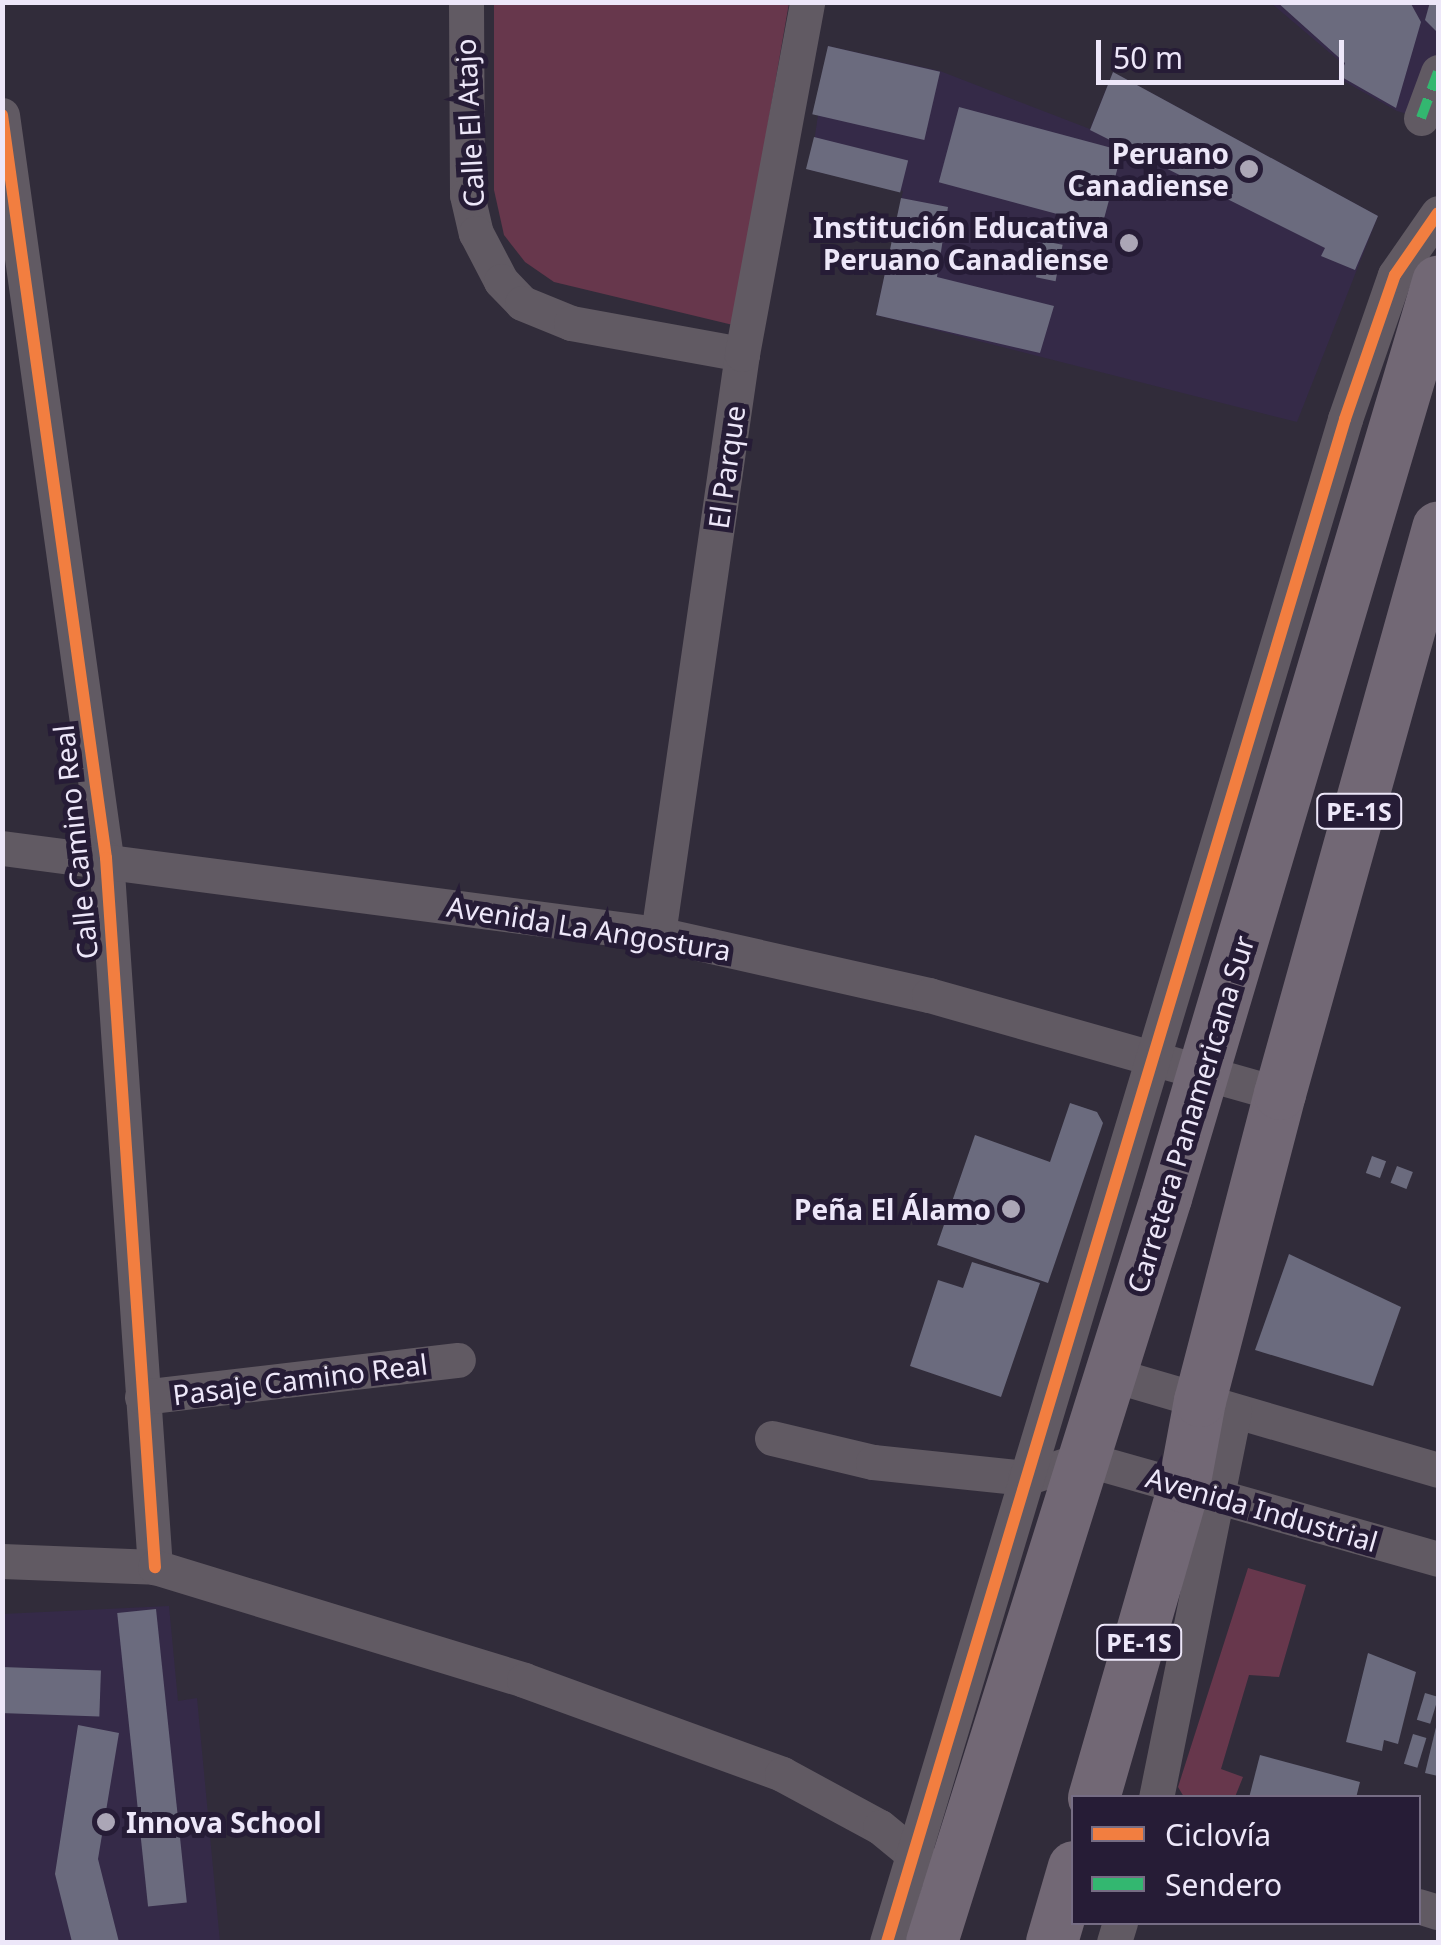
<!DOCTYPE html>
<meta charset="utf-8">
<style>
body{margin:0}
#map{position:relative;width:1441px;height:1945px;overflow:hidden;background:#312c3a;font-family:"Noto Sans",sans-serif}
div>[style]{position:absolute}
[style*='--x']{left:calc(var(--x)*1px);top:calc(var(--y)*1px);width:calc(var(--w)*1px);rotate:calc(var(--a)*1deg)}
.built>*{inset:0;background:#352a48}
.green>*{inset:0;background:#67374c}
.building>*{inset:0;background:#6b6b7e;transform-origin:0 0}
.minor>*{height:35px;margin:-17.5px;padding:0 17.5px;transform-origin:17.5px;border-radius:17.5px;background:#615a63}
.highway>*{height:52px;margin:-26px;padding:0 26px;transform-origin:26px;border-radius:26px;background:#726875}
.quiet>*{height:10px;margin-top:-5px;transform-origin:0;background:repeating-linear-gradient(90deg,#33b770 0 20px,transparent 0 30px)}
.cycleway>*{height:12px;margin:-6px;padding:0 6px;transform-origin:6px;border-radius:6px;background:#f27e40}
.dots>*{width:28px;height:28px;translate:-50% -50%;box-sizing:border-box;border:5px solid #261c36;border-radius:50%}
span{translate:-50% -50%;white-space:nowrap;text-align:center;line-height:1.15;-webkit-text-stroke:10px #261c36;paint-order:stroke}
.shield-label span{padding:2px 8px;background:#261c36;border:2px solid;border-radius:8px;-webkit-text-stroke-width:0}
.shield-label{font-size:25px;color:#ede7f9;font-weight:700}
.street-label{font-size:28px;color:#ede7f9}
.poi-label{font-size:28px;color:#ede7f9;font-weight:700}
.right{translate:-100% -50%;text-align:right}
.left{translate:0 -50%;text-align:left}
.frame{position:absolute;inset:0;border:5px solid #ede7f9;pointer-events:none}
.legend{position:absolute;left:1071px;top:1795px;width:350px;height:130px;box-sizing:border-box;background:#261c36;border:2px solid #766d84;margin:0;padding:12px 18px;list-style:none;font-size:30px;color:#ede7f9}
.legend li{display:flex;align-items:center;gap:20px;height:50px}
.legend b{width:50px;border:2px solid #766d84}
.scale{position:absolute;left:1096px;top:40px;width:248px;height:45px;box-sizing:border-box;border:5px solid #ede7f9;border-top:0;padding-left:12px;font-size:30px;line-height:35px;white-space:nowrap;color:#ede7f9;-webkit-text-stroke:8px #261c36;paint-order:stroke}
</style>
<div id="map">
<div class="built">
<div style="clip-path:polygon(1271px 3px,1438px 3px,1438px 123px,1397px 111px,1338px 78px,1343px 64px)"></div>
<div style="clip-path:polygon(828px 46px,940px 71px,1090px 129px,1113px 72px,1378px 216px,1297px 422px,876px 315px,903px 191px,810px 170px)"></div>
<div style="clip-path:polygon(169px 1606px,178px 1701px,197px 1698px,220px 1942px,3px 1942px,2px 1614px)"></div>
</div>
<div class="green">
<div style="clip-path:polygon(494px 3px,789px 3px,733px 325px,554px 282px,525px 262px,504px 235px,494px 190px)"></div>
<div style="clip-path:polygon(1248px 1568px,1306px 1585px,1279px 1677px,1249px 1675px,1221px 1769px,1243px 1777px,1235px 1797px,1184px 1797px,1178px 1787px)"></div>
</div>
<div class="building">
<div style="clip-path:polygon(1277px 2px,1410px 2px,1421px 22px,1396px 108px,1340px 76px,1345px 63px)"></div>
<div style="clip-path:polygon(1430px 2px,1438px 2px,1438px 33px,1425px 20px)"></div>
<div style="left:828px;top:46px;width:115px;height:70px;rotate:13deg"></div>
<div style="clip-path:polygon(1113px 72px,1378px 216px,1355px 270px,1321px 256px,1325px 248px,1090px 130px)"></div>
<div style="left:959px;top:107px;width:169px;height:78px;rotate:15deg"></div>
<div style="left:814px;top:137px;width:97px;height:33px;rotate:14deg"></div>
<div style="clip-path:polygon(901px 198px,948px 207px,937px 277px,1054px 306px,1040px 353px,876px 315px)"></div>
<div style="left:1043px;top:241px;width:20px;height:37px;rotate:11deg"></div>
<div style="clip-path:polygon(1070px 1103px,1097px 1112px,1103px 1123px,1048px 1283px,937px 1245px,975px 1135px,1050px 1162px)"></div>
<div style="left:1372px;top:1156px;width:15px;height:18px;rotate:20deg"></div>
<div style="left:1397px;top:1166px;width:17px;height:18px;rotate:21deg"></div>
<div style="clip-path:polygon(1289px 1254px,1401px 1307px,1373px 1386px,1255px 1350px)"></div>
<div style="clip-path:polygon(972px 1262px,1040px 1283px,1001px 1397px,910px 1366px,938px 1280px,963px 1288px)"></div>
<div style="left:156px;top:1609px;width:295px;height:39px;rotate:84deg"></div>
<div style="clip-path:polygon(1368px 1653px,1416px 1672px,1398px 1744px,1384px 1740px,1382px 1751px,1346px 1742px)"></div>
<div style="left:2px;top:1667px;width:99px;height:46px;rotate:2deg"></div>
<div style="left:1425px;top:1693px;width:14px;height:28px;rotate:17deg"></div>
<div style="clip-path:polygon(1437px 1723px,1438px 1723px,1438px 1776px,1425px 1773px)"></div>
<div style="clip-path:polygon(78px 1725px,119px 1733px,98px 1859px,119px 1942px,72px 1942px,55px 1874px)"></div>
<div style="left:1413px;top:1734px;width:14px;height:31px;rotate:17deg"></div>
<div style="clip-path:polygon(1260px 1755px,1360px 1782px,1356px 1798px,1249px 1798px)"></div>
</div>
<div class="minor">
<div style="--x:466;--y:2;--w:193;--a:89.7"></div>
<div style="--x:467;--y:195;--w:39;--a:77"></div>
<div style="--x:476;--y:233;--w:54;--a:62.5"></div>
<div style="--x:501;--y:281;--w:30;--a:46"></div>
<div style="--x:522;--y:303;--w:53;--a:22.2"></div>
<div style="--x:571;--y:323;--w:174;--a:10.3"></div>
<div style="--x:2;--y:115;--w:750;--a:82.03"></div>
<div style="--x:106;--y:858;--w:711;--a:86.05"></div>
<div style="--x:1421;--y:118;--w:49;--a:-69.7"></div>
<div style="--x:2;--y:848;--w:662;--a:7.47"></div>
<div style="--x:658;--y:934;--w:278;--a:12.7"></div>
<div style="--x:929;--y:995;--w:365;--a:15.8"></div>
<div style="--x:658;--y:934;--w:586;--a:-81.76"></div>
<div style="--x:742;--y:354;--w:358;--a:-79.5"></div>
<div style="--x:1110;--y:1374;--w:342;--a:16.3"></div>
<div style="--x:142;--y:1397;--w:318;--a:-6.7"></div>
<div style="--x:772;--y:1438;--w:104;--a:13.4"></div>
<div style="--x:873;--y:1462;--w:153;--a:6"></div>
<div style="--x:1025;--y:1478;--w:63;--a:-17.6"></div>
<div style="--x:1085;--y:1459;--w:367;--a:15.8"></div>
<div style="--x:2;--y:1561;--w:153;--a:2.2"></div>
<div style="--x:155;--y:1567;--w:386;--a:17"></div>
<div style="--x:524;--y:1680;--w:275;--a:20"></div>
<div style="--x:782;--y:1774;--w:111;--a:28.4"></div>
<div style="--x:880;--y:1827;--w:65;--a:39.4"></div>
<div style="--x:1156;--y:1798;--w:395;--a:-78.6"></div>
<div style="--x:1418;--y:1906;--w:21;--a:17"></div>
<div style="--x:887;--y:1942;--w:1590;--a:-73.26"></div>
<div style="--x:1345;--y:419;--w:152;--a:-70.9"></div>
<div style="--x:1395;--y:275;--w:75;--a:-55.3"></div>
<div style="--x:1114;--y:1942;--w:21;--a:-73"></div>
</div>
<div class="highway">
<div style="--x:1094;--y:1798;--w:324;--a:-73.9"></div>
<div style="--x:1184;--y:1487;--w:87;--a:-79.5"></div>
<div style="--x:1200;--y:1401;--w:317;--a:-75.4"></div>
<div style="--x:1280;--y:1094;--w:588;--a:-74.4"></div>
<div style="--x:932;--y:1942;--w:780;--a:-72.54"></div>
<div style="--x:1166;--y:1198;--w:956;--a:-73.46"></div>
<div style="--x:1052;--y:1942;--w:78;--a:-73.7"></div>
</div>
<div class="quiet">
<div style="--x:1421;--y:118;--w:49;--a:-69.7"></div>
</div>
<div class="cycleway">
<div style="--x:2;--y:115;--w:750;--a:82.03"></div>
<div style="--x:106;--y:858;--w:711;--a:86.05"></div>
<div style="--x:887;--y:1942;--w:1590;--a:-73.26"></div>
<div style="--x:1345;--y:419;--w:152;--a:-70.9"></div>
<div style="--x:1395;--y:275;--w:75;--a:-55.3"></div>
</div>
<div class="dots">
<div style="left:1249px;top:169px;background:#aba6b6"></div>
<div style="left:1129px;top:243px;background:#aba6b6"></div>
<div style="left:1011px;top:1209px;background:#aba6b6"></div>
<div style="left:106px;top:1822px;background:#aba6b6"></div>
</div>
<div class="shield-label">
<span style="left:1359px;top:811px">PE-1S</span>
<span style="left:1139px;top:1642px">PE-1S</span>
</div>
<div class="street-label">
<span style="left:469px;top:123px;rotate:-93deg">Calle El Atajo</span>
<span style="left:726px;top:467px;rotate:-82deg">El Parque</span>
<span style="left:75px;top:842px;rotate:-96deg">Calle Camino Real</span>
<span style="left:589px;top:928px;rotate:9deg">Avenida La Angostura</span>
<span style="left:1190px;top:1114px;rotate:-73deg">Carretera Panamericana Sur</span>
<span style="left:300px;top:1379px;rotate:-7deg">Pasaje Camino Real</span>
<span style="left:1262px;top:1509px;rotate:16deg">Avenida Industrial</span>
</div>
<div class="poi-label">
<span class="right" style="left:1229px;top:169px">Peruano<br>Canadiense</span>
<span class="right" style="left:1109px;top:243px">Institución Educativa<br>Peruano Canadiense</span>
<span class="right" style="left:991px;top:1209px">Peña El Álamo</span>
<span class="left" style="left:126px;top:1822px">Innova School</span>
</div>
<div class="frame"></div>
<ul class="legend">
<li><b style="height:12px;background:#f27e40"></b>Ciclovía</li>
<li><b style="height:12px;background:#33b770"></b>Sendero</li>
</ul>
<div class="scale">50 m</div>
</div>
